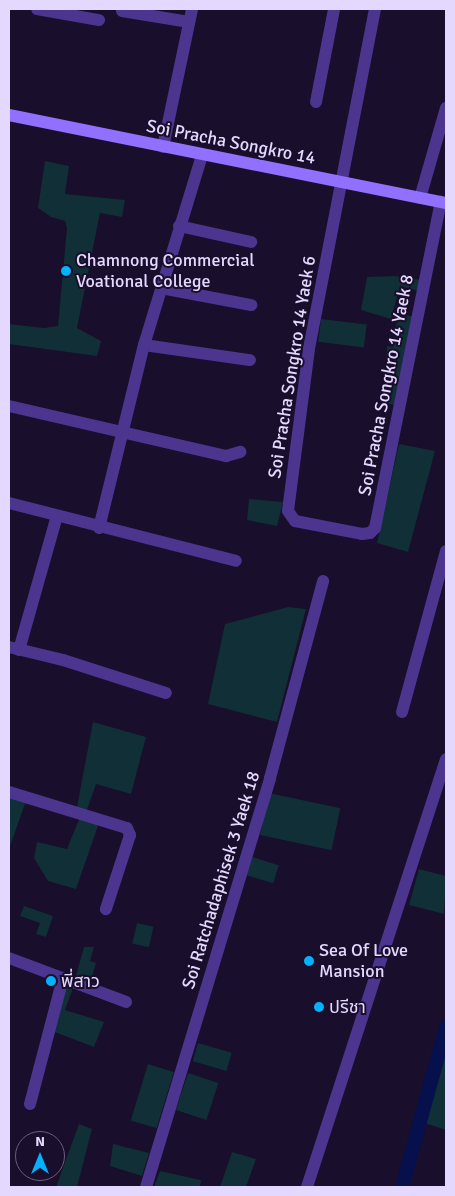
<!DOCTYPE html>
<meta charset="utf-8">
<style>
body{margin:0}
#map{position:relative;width:455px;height:1196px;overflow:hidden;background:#190e2b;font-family:Signika,"Noto Sans Thai",sans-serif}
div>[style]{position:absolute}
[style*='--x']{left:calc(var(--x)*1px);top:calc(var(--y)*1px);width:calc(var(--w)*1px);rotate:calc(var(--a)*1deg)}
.green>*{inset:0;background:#102f36;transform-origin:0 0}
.canal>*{height:14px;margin:-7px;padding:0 7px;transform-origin:7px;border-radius:7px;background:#05104d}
.street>*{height:12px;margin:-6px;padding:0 6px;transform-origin:6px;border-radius:6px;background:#4b358f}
.secondary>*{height:12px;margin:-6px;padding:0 6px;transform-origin:6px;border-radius:6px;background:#916fff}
.dots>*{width:14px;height:14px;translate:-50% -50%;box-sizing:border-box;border:2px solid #190e2b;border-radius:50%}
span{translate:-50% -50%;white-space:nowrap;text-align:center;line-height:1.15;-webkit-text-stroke:4px #190e2b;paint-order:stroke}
.street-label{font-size:18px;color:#e5d8ff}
.poi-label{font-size:18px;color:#e5d8ff}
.left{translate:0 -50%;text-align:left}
.frame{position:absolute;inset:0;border:10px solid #e5d8ff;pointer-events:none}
.north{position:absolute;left:15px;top:1131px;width:50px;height:50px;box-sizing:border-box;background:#190e2b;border:1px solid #6b5f80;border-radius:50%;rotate:0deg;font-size:14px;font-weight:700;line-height:20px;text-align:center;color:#e5d8ff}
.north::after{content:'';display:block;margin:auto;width:18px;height:22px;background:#04b1ff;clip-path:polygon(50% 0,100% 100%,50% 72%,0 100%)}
</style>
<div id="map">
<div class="green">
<div style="clip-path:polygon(45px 161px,69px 166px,65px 194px,125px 200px,122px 217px,100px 213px,77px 328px,101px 341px,97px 356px,9px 344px,9px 324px,44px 328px,58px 326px,67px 228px,65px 221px,51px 217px,38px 208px)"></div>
<div style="clip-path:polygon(394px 276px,422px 280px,419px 291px,400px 286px,391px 319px,361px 310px,367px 277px)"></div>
<div style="clip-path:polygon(398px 313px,414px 317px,398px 406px,386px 403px,390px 376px,385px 375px,387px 346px,393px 347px)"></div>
<div style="left:321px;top:319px;width:46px;height:23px;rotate:7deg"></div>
<div style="clip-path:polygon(399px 444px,435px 451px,408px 552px,377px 543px)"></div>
<div style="clip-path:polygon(249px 499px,283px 502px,277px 526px,247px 520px)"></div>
<div style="clip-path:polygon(288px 607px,306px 609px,277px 722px,208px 704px,225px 624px)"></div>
<div style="clip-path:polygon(93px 722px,146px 737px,131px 794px,96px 784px,87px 810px,77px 807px)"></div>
<div style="left:269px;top:793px;width:73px;height:43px;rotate:12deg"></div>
<div style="clip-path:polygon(9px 796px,26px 801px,9px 849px)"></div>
<div style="clip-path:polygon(80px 817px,99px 823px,76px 889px,48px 881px,34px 858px,37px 842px,67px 849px)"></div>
<div style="left:252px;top:857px;width:28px;height:19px;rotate:17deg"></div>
<div style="clip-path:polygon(419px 869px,446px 876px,444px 914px,409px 905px)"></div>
<div style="clip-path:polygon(24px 906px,53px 916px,46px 937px,36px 934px,40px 923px,20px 916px)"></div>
<div style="left:137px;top:923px;width:17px;height:21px;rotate:13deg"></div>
<div style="clip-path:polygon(84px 947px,94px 947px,90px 961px,96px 963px,90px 984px,75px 979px)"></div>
<div style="clip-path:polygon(65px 984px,73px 988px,65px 1010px,104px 1022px,94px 1047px,52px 1031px)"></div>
<div style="left:198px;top:1043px;width:35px;height:19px;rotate:16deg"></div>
<div style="clip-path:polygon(446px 1053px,446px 1130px,425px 1123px)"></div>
<div style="left:148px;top:1064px;width:27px;height:59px;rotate:17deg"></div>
<div style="left:188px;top:1073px;width:32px;height:39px;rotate:18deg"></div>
<div style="clip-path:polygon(79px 1124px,92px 1129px,77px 1187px,56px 1187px)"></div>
<div style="clip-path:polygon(113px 1144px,149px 1153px,142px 1176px,110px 1166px)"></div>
<div style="clip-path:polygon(232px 1152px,256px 1159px,246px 1187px,220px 1187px)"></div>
<div style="clip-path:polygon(160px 1171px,201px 1180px,200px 1187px,154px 1187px)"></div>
</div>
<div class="canal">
<div style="--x:402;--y:1187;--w:166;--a:-74.6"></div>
</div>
<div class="street">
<div style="--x:37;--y:9;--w:63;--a:10.1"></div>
<div style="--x:375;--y:9;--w:346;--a:101"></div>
<div style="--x:309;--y:349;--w:163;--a:97.4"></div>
<div style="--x:288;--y:511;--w:12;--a:55"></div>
<div style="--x:295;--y:521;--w:68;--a:11"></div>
<div style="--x:362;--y:534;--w:8;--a:-7"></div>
<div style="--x:370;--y:533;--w:7;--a:-45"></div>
<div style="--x:375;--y:528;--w:333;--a:-78.6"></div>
<div style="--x:122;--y:11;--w:68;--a:9.3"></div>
<div style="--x:316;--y:102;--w:95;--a:-79"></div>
<div style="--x:163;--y:147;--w:141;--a:-78.1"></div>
<div style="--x:420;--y:198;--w:94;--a:-73.9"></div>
<div style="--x:179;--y:226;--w:74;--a:12.5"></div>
<div style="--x:161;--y:288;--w:92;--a:10.7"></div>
<div style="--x:144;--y:345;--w:107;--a:8.1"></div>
<div style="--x:9;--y:406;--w:223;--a:13"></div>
<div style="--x:226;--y:456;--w:15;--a:-16"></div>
<div style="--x:9;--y:503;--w:234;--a:14.3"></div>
<div style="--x:99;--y:528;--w:188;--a:-76.2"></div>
<div style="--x:144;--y:345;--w:199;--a:-73"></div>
<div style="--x:9;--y:647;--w:56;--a:13.5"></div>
<div style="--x:63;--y:660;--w:108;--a:17.8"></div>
<div style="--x:19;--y:650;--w:139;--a:-74.2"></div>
<div style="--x:402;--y:712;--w:167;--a:-74.7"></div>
<div style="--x:9;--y:792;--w:123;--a:17"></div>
<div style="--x:127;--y:828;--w:8;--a:67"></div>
<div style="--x:130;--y:835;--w:78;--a:108"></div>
<div style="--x:9;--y:958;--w:125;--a:20.6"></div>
<div style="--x:30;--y:1104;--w:130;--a:-75.3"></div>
<div style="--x:146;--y:1187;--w:427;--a:-73.1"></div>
<div style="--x:270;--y:778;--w:204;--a:-74.9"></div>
<div style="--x:307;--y:1187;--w:450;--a:-72"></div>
</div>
<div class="secondary">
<div style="--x:9;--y:115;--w:446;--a:11.4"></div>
</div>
<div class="dots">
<div style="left:66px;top:271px;background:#04b1ff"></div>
<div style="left:309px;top:961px;background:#04b1ff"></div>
<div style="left:51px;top:981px;background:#04b1ff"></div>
<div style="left:319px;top:1007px;background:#04b1ff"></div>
</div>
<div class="street-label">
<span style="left:231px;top:142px;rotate:11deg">Soi Pracha Songkro 14</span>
<span style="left:292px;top:367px;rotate:-81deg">Soi Pracha Songkro 14 Yaek 6</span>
<span style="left:386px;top:385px;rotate:-79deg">Soi Pracha Songkro 14 Yaek 8</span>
<span style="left:221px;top:880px;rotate:-73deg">Soi Ratchadaphisek 3 Yaek 18</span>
</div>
<div class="poi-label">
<span class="left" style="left:76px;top:271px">Chamnong Commercial<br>Voational College</span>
<span class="left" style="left:319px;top:961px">Sea Of Love<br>Mansion</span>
<span class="left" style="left:61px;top:981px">พี่สาว</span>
<span class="left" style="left:329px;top:1007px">ปรีชา</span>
</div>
<div class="frame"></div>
<div class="north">N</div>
</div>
